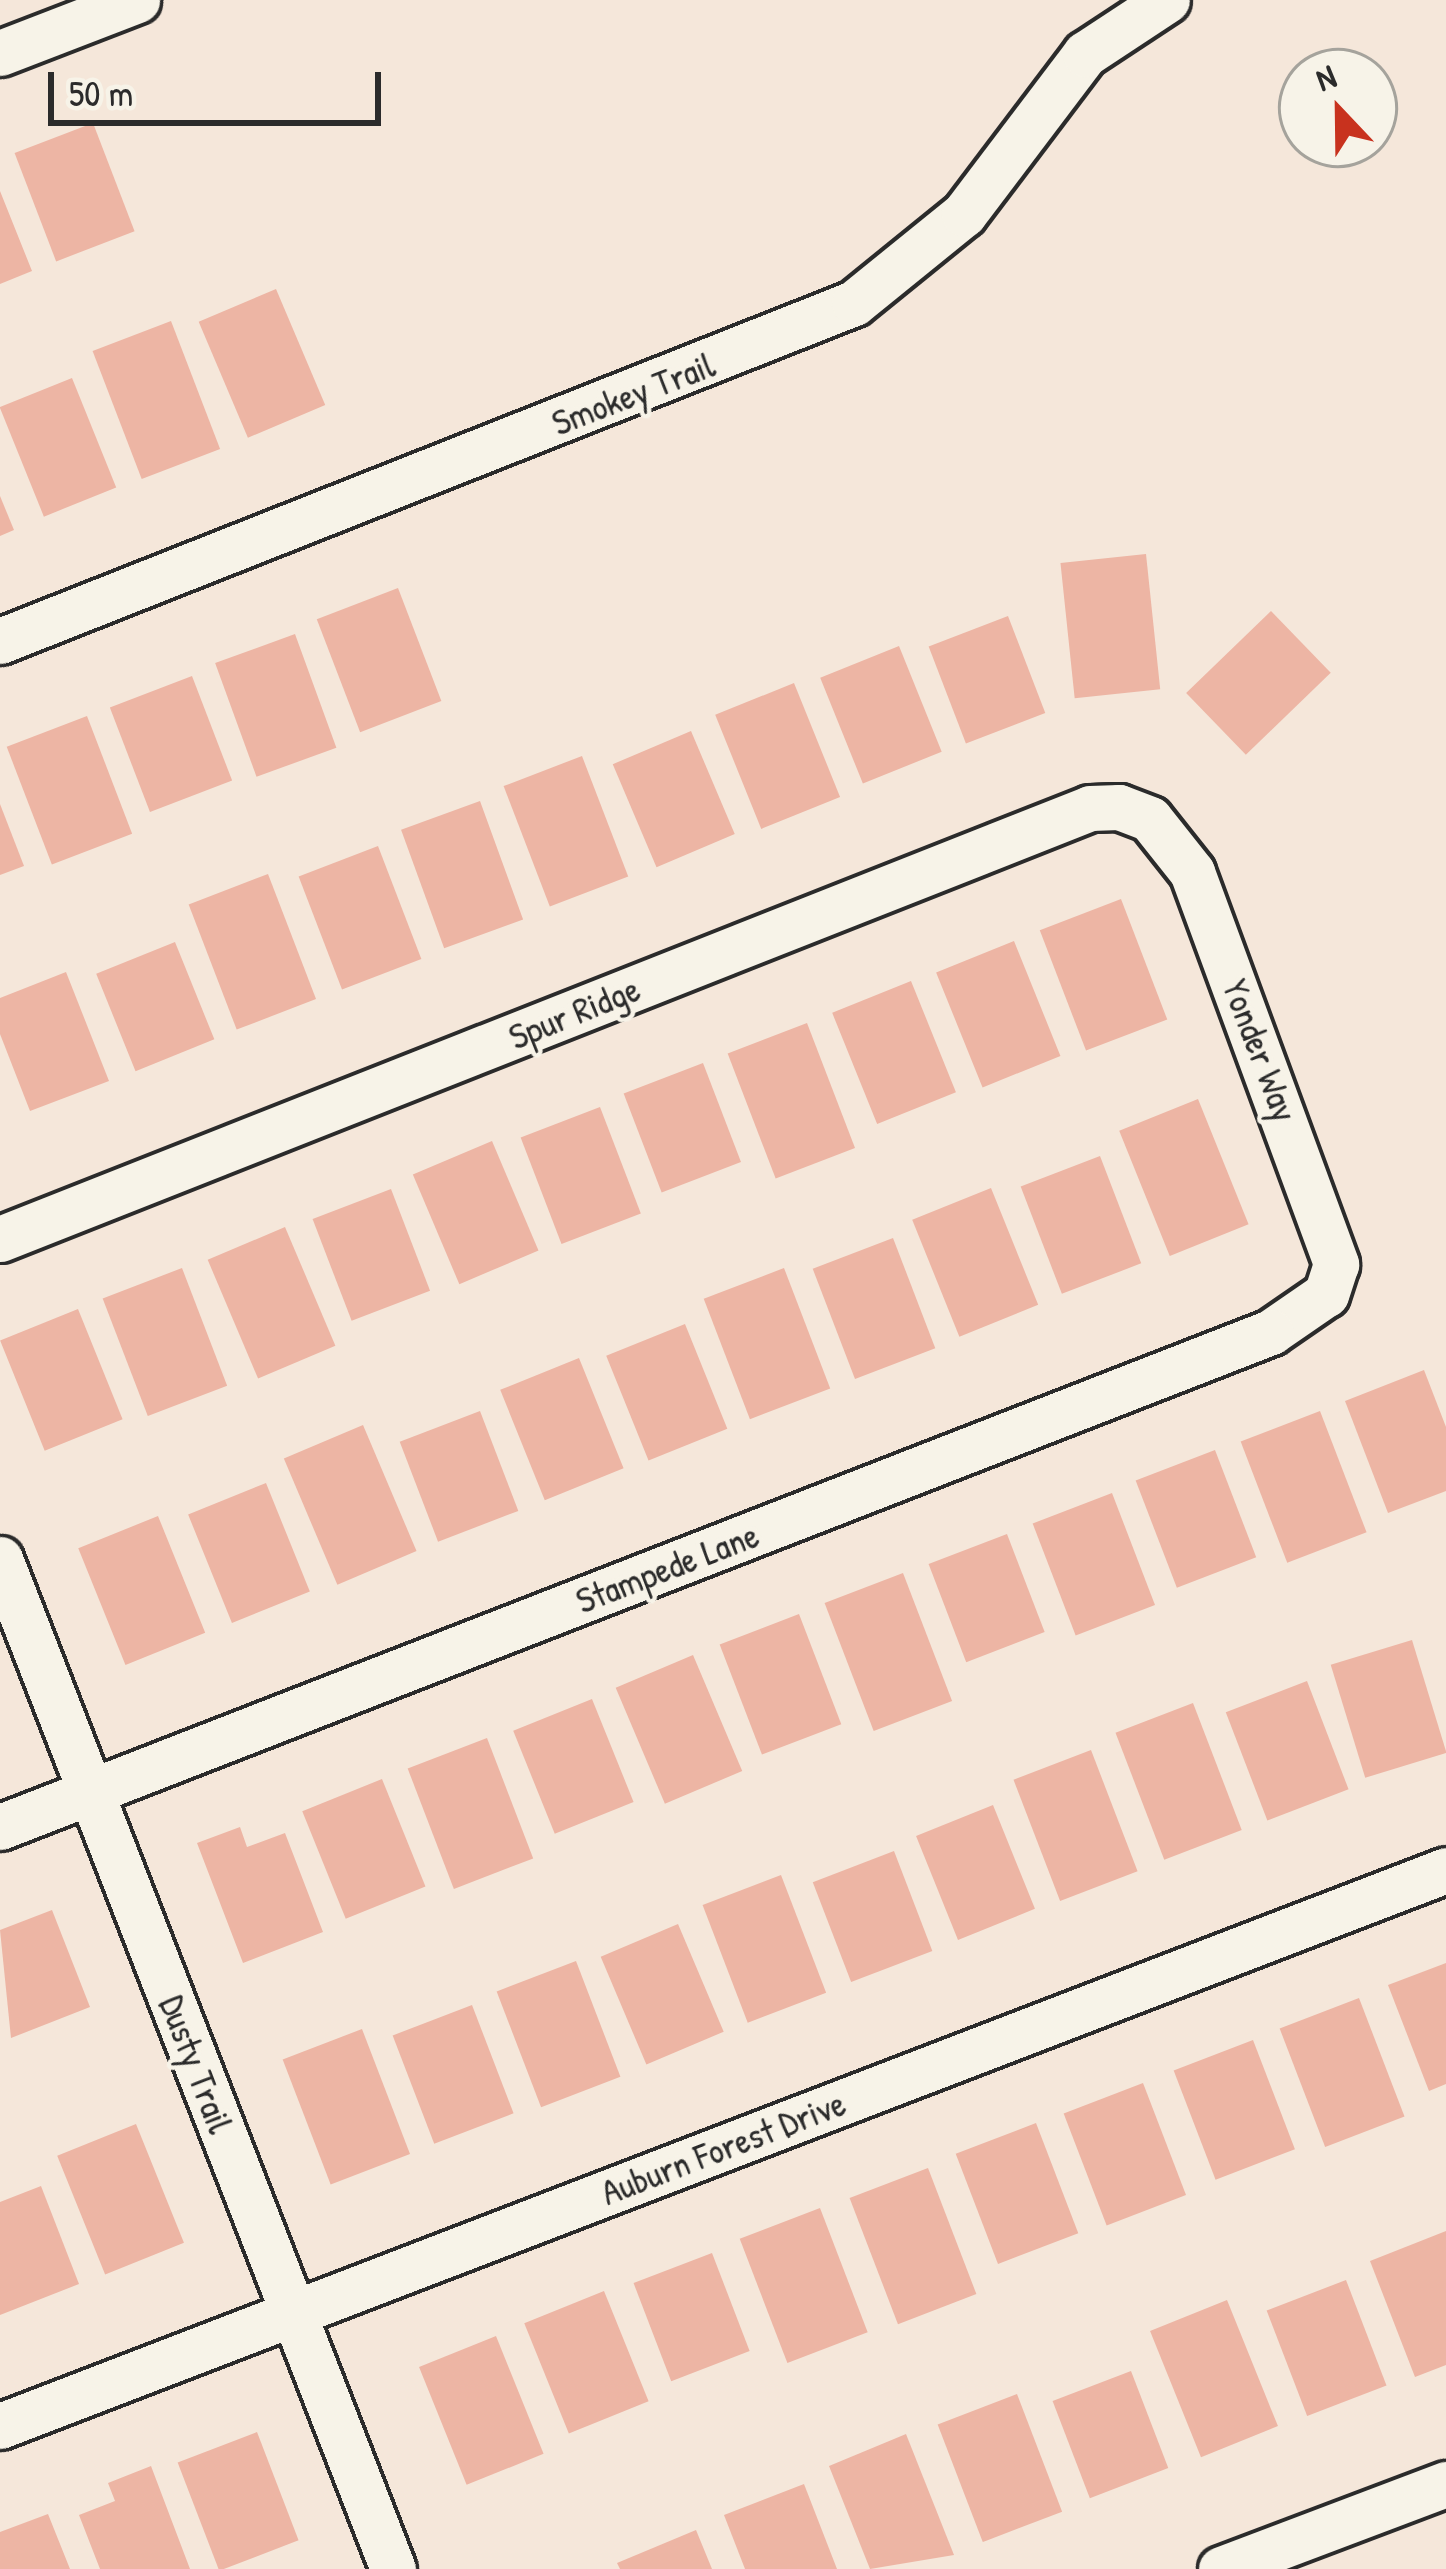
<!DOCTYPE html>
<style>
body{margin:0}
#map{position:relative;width:1446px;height:2569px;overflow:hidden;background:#f5e7da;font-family:"Patrick Hand",sans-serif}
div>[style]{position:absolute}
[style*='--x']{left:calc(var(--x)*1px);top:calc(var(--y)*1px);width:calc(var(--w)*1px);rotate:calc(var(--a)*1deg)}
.building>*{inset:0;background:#edb5a4;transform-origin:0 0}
.roads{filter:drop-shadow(3px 0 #2b2b2b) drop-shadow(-3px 0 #2b2b2b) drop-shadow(0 3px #2b2b2b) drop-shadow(0 -3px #2b2b2b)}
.minor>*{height:45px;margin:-22.5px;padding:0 22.5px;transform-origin:22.5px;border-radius:22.5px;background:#f7f3e8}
span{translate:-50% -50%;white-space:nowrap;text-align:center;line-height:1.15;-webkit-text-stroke:9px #f7f3e8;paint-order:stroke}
.street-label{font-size:36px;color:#2b2b2b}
.north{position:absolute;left:1278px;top:48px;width:120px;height:120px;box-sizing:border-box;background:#f7f3e8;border:3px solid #a5a39c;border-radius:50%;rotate:338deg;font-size:33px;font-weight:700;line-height:48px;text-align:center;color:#2b2b2b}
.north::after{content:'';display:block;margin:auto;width:42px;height:54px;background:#c8321e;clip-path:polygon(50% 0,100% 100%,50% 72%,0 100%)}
.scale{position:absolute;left:48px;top:72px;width:333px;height:54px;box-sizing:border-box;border:6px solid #2b2b2b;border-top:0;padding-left:15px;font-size:36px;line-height:42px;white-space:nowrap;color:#2b2b2b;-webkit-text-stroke:9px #f7f3e8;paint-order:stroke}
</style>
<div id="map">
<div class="building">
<div style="left:93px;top:123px;width:116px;height:84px;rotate:69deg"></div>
<div style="clip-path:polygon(0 191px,32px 271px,0 284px)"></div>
<div style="left:276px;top:289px;width:126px;height:84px;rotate:67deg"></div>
<div style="left:171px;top:321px;width:137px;height:84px;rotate:69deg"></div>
<div style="left:72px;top:378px;width:118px;height:78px;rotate:68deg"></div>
<div style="clip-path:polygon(0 496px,14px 530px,0 536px)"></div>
<div style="left:1146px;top:554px;width:136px;height:86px;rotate:84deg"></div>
<div style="left:398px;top:588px;width:121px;height:87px;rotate:69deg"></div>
<div style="left:1271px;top:611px;width:86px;height:118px;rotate:46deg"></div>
<div style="left:1008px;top:616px;width:104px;height:85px;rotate:69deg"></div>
<div style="left:295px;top:634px;width:121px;height:85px;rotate:70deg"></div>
<div style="left:899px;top:646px;width:114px;height:85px;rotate:68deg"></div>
<div style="left:192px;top:676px;width:112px;height:88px;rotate:69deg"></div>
<div style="left:794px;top:683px;width:123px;height:85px;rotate:68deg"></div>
<div style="left:87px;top:716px;width:126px;height:86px;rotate:69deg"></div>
<div style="left:691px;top:731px;width:112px;height:85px;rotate:67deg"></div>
<div style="left:582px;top:756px;width:129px;height:84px;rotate:69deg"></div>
<div style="left:480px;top:801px;width:126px;height:84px;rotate:70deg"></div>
<div style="clip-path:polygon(0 804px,24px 866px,0 875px)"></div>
<div style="left:378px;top:846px;width:121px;height:85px;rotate:69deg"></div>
<div style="left:268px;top:874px;width:134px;height:85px;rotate:69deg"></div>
<div style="left:1121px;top:899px;width:129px;height:87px;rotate:69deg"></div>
<div style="left:1014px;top:941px;width:124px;height:84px;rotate:68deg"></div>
<div style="left:175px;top:942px;width:105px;height:85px;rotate:68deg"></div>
<div style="clip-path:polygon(66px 972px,109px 1081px,30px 1111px,0 1034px,0 998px)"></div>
<div style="left:911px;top:981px;width:120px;height:85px;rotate:68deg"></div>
<div style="left:807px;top:1023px;width:134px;height:85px;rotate:69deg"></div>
<div style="left:703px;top:1063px;width:106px;height:85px;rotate:69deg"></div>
<div style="left:1198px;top:1099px;width:135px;height:85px;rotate:68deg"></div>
<div style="left:600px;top:1107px;width:114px;height:85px;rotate:69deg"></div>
<div style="left:492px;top:1141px;width:119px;height:86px;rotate:67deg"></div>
<div style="left:1100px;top:1156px;width:115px;height:85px;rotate:69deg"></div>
<div style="left:991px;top:1188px;width:126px;height:85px;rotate:68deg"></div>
<div style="left:391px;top:1189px;width:109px;height:84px;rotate:69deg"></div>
<div style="left:285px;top:1227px;width:129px;height:84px;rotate:67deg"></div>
<div style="left:893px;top:1238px;width:118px;height:86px;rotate:69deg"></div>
<div style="left:182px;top:1268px;width:126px;height:85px;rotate:69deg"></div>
<div style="left:784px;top:1268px;width:129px;height:86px;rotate:69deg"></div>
<div style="left:78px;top:1309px;width:119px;height:84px;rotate:68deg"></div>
<div style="left:685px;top:1324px;width:113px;height:85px;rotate:68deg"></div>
<div style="left:579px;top:1358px;width:119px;height:85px;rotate:68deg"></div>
<div style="clip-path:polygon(1424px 1370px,1446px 1427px,1446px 1491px,1388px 1513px,1345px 1401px)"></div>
<div style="left:480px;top:1411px;width:107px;height:86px;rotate:69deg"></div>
<div style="left:1320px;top:1411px;width:130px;height:85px;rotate:69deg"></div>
<div style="left:363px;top:1425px;width:137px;height:86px;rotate:67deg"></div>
<div style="left:1215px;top:1450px;width:115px;height:85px;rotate:69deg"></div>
<div style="left:266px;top:1483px;width:117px;height:84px;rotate:68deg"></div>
<div style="left:1112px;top:1493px;width:120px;height:85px;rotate:69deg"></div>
<div style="left:158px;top:1516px;width:126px;height:86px;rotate:68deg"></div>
<div style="left:1007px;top:1534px;width:105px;height:84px;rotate:69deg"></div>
<div style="left:903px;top:1573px;width:137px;height:84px;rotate:69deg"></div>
<div style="left:799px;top:1614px;width:118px;height:85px;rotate:69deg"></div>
<div style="left:1412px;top:1640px;width:118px;height:85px;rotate:73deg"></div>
<div style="left:693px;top:1655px;width:126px;height:84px;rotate:67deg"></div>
<div style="left:1307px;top:1681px;width:116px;height:87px;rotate:69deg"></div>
<div style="left:592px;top:1699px;width:111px;height:85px;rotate:68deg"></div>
<div style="left:1193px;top:1703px;width:136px;height:83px;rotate:69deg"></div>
<div style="left:487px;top:1738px;width:129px;height:85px;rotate:69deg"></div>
<div style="left:1091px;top:1750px;width:130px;height:83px;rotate:69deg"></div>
<div style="left:382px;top:1779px;width:116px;height:86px;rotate:68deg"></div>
<div style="left:993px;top:1805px;width:112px;height:83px;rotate:68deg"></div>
<div style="clip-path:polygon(240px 1827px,247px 1847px,285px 1833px,323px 1932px,243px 1963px,197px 1843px)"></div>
<div style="left:894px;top:1851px;width:107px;height:87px;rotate:69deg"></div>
<div style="left:781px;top:1875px;width:126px;height:84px;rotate:69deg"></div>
<div style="clip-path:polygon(52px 1910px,90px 2007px,11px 2038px,0 1930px)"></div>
<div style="left:678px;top:1924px;width:117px;height:84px;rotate:67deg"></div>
<div style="left:576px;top:1961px;width:124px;height:85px;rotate:69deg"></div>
<div style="clip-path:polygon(1446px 1963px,1446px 2084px,1429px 2091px,1388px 1985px)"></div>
<div style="left:1359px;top:1998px;width:127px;height:85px;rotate:69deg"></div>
<div style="left:472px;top:2005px;width:116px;height:85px;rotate:69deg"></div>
<div style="left:362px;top:2029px;width:134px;height:85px;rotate:69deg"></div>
<div style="left:1253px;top:2040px;width:117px;height:85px;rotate:69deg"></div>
<div style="left:1143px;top:2083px;width:120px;height:85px;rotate:69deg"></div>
<div style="left:1036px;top:2123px;width:118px;height:86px;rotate:69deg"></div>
<div style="left:136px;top:2124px;width:128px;height:85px;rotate:68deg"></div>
<div style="left:928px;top:2168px;width:135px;height:84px;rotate:69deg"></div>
<div style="clip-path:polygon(41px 2186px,79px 2284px,0 2315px,0 2202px)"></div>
<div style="left:820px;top:2208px;width:133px;height:86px;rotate:69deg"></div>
<div style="clip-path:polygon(1446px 2231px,1446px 2365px,1415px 2377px,1370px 2261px)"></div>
<div style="left:712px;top:2253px;width:105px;height:84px;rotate:69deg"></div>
<div style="left:1346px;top:2280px;width:113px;height:85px;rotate:69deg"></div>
<div style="left:604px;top:2291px;width:119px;height:86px;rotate:68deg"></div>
<div style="left:1227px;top:2300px;width:136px;height:83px;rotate:68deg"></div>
<div style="left:496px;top:2336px;width:127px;height:83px;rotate:68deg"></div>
<div style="left:1131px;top:2371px;width:104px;height:84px;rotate:69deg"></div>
<div style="left:1017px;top:2394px;width:126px;height:85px;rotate:69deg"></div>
<div style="left:257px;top:2432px;width:116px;height:85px;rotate:69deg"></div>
<div style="clip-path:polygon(906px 2434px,954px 2555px,870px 2569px,829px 2466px)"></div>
<div style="clip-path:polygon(151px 2466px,190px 2569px,100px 2569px,79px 2515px,115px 2501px,108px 2483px)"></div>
<div style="clip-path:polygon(804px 2484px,837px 2569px,745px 2569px,724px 2515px)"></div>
<div style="clip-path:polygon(48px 2514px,70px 2569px,0 2569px,0 2532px)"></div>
<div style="clip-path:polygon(696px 2530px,712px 2569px,620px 2569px,617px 2563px)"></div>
</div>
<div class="roads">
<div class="minor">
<div style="--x:0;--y:53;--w:147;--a:-21.1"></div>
<div style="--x:0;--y:641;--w:918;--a:-21.59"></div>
<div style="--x:854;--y:303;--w:141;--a:-39"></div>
<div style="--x:964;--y:214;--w:201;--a:-52.9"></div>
<div style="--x:1085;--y:54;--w:98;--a:-33.4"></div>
<div style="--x:0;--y:1239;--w:1172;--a:-21.57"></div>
<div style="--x:1090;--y:808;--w:29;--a:-2"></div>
<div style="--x:1119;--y:807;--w:33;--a:21"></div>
<div style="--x:1150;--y:819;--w:68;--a:51.6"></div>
<div style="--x:1192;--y:872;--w:418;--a:69.8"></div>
<div style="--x:1336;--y:1264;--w:32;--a:108"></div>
<div style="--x:1326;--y:1294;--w:67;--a:145.4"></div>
<div style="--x:1271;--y:1332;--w:1364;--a:158.72"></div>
<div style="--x:0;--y:1559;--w:1084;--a:68.74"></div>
<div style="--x:0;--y:2426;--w:1549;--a:-21.03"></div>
<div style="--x:1221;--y:2569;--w:241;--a:-20.7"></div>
</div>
</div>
<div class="street-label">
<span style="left:633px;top:393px;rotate:-21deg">Smokey Trail</span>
<span style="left:574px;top:1012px;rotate:-22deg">Spur Ridge</span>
<span style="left:1261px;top:1050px;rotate:69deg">Yonder Way</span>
<span style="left:667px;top:1567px;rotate:-21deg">Stampede Lane</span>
<span style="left:197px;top:2064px;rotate:69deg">Dusty Trail</span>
<span style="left:723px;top:2147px;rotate:-21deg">Auburn Forest Drive</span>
</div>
<div class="north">N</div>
<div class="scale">50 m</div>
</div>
